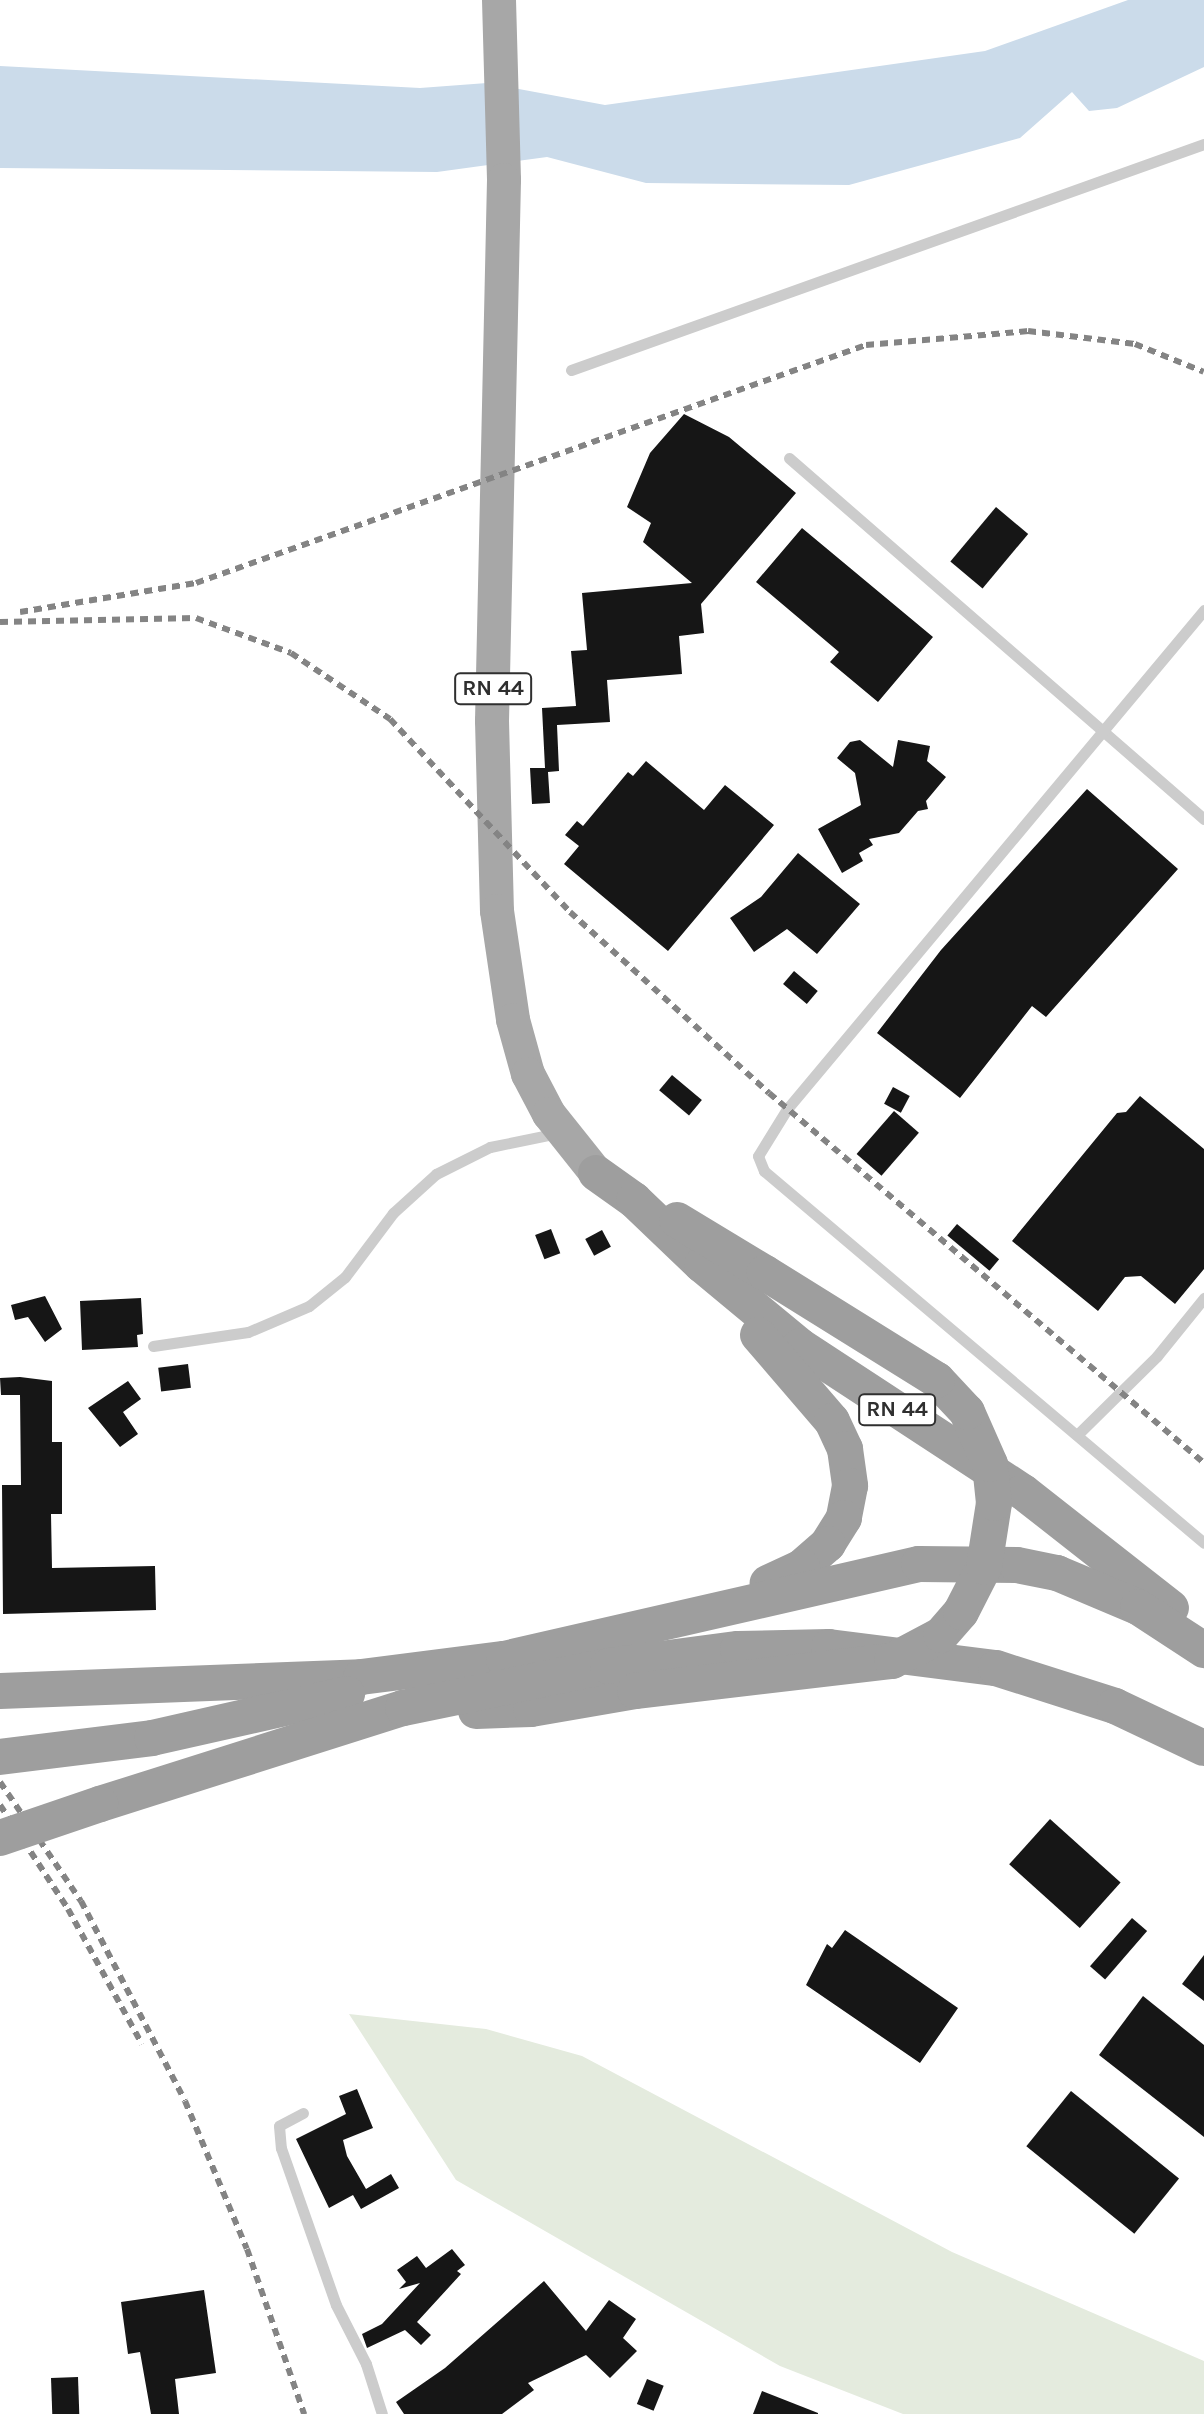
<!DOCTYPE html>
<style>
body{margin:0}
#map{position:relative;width:1204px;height:2414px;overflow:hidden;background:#fff;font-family:Karla,sans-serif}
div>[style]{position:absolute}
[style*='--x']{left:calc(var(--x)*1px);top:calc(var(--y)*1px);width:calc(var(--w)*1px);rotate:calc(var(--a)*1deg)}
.green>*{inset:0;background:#e4ebde}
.water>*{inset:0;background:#cbdbea}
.building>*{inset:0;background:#161616;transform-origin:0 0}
.service>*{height:11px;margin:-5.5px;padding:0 5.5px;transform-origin:5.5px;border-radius:5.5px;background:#ccc}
.primary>*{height:34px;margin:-17px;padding:0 17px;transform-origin:17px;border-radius:17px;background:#a7a7a7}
.trunk>*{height:36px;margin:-18px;padding:0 18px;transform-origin:18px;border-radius:18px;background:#9e9e9e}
.rail>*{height:6px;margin-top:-3px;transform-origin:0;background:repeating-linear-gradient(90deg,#848484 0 8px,transparent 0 14px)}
.trunk-bridge>*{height:36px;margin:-18px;padding:0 18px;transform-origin:18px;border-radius:18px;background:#9e9e9e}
span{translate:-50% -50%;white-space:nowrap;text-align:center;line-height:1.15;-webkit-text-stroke:8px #fff;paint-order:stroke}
.shield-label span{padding:2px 6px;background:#fff;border:2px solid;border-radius:6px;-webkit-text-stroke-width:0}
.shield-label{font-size:22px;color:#2f2f2f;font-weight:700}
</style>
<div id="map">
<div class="green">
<div style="clip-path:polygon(349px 2014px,486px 2029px,582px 2056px,952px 2252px,1204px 2361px,1204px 2414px,903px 2414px,780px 2366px,456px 2180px)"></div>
</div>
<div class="water">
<div style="clip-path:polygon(1128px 0,1204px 0,1204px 67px,1117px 108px,1089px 111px,1072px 92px,1020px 138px,849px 185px,646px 183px,547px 157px,437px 172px,0 168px,0 66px,420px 88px,487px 83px,605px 105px,985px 51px)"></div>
</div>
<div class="building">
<div style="clip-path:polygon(684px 414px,729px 437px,796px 493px,701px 604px,704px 633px,679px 636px,682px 674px,607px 680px,610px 722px,557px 725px,559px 771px,548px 772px,550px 803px,532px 804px,530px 768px,545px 768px,542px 708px,576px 706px,571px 651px,587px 650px,582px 593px,692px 583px,643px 542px,651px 523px,627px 507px,650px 453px)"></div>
<div style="left:996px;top:507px;width:42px;height:71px;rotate:40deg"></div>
<div style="clip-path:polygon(802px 528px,933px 637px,878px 702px,830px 662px,839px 652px,756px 582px)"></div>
<div style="clip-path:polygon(860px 740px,893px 767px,898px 740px,930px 746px,927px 761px,946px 777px,926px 801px,928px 809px,918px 811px,899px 833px,869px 839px,873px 845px,859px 853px,863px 861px,842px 873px,818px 829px,861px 805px,855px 773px,837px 758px,850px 742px)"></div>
<div style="clip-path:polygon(646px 761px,704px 810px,725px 785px,774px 825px,668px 951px,564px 864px,579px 846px,565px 835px,577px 821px,583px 826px,628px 772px,633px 776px)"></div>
<div style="clip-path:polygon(1087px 789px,1178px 869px,1046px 1017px,1032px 1006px,960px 1098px,877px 1033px,941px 950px)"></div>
<div style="clip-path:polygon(798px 853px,860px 904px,817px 954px,787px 929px,754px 952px,730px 918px,761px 897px)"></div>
<div style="left:794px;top:971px;width:31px;height:17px;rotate:40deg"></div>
<div style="left:672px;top:1075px;width:39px;height:20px;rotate:40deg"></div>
<div style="left:893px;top:1087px;width:19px;height:19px;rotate:28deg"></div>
<div style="clip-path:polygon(1140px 1096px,1204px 1149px,1204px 1269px,1175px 1304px,1141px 1276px,1125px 1277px,1098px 1311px,1012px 1241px,1117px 1113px,1126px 1112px)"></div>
<div style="left:894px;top:1111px;width:33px;height:57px;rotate:41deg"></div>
<div style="left:957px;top:1224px;width:55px;height:15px;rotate:40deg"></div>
<div style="left:551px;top:1229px;width:26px;height:17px;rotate:69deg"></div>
<div style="left:602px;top:1230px;width:19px;height:19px;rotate:62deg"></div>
<div style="clip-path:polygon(45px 1296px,62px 1329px,45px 1342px,28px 1317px,15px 1320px,11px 1305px)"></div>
<div style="clip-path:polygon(141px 1298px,143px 1334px,137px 1335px,138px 1347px,82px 1350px,80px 1301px)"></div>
<div style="left:188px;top:1364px;width:24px;height:30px;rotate:83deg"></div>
<div style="clip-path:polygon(20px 1377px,52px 1381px,52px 1442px,62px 1442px,62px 1514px,51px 1514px,52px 1568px,155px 1566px,156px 1610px,3px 1614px,2px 1485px,21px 1485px,20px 1395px,1px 1395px,0 1378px)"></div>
<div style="clip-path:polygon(128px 1381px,141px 1399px,123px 1412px,138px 1434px,120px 1447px,88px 1408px)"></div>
<div style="left:1050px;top:1819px;width:95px;height:61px;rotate:42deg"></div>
<div style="left:1132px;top:1918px;width:20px;height:64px;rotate:41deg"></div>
<div style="clip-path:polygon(845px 1930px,958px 2008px,920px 2063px,806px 1985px,827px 1944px,832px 1948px)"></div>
<div style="clip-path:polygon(1204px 1955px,1204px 2001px,1182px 1984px)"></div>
<div style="clip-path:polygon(1143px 1996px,1204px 2045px,1204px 2137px,1099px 2055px)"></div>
<div style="clip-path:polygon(357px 2089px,373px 2128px,343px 2140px,347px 2156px,366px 2189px,391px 2174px,399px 2188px,361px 2209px,353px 2195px,329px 2208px,296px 2139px,346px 2114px,339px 2096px)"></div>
<div style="left:1071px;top:2091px;width:139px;height:71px;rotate:39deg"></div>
<div style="clip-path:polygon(452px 2249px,465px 2265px,457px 2271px,461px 2274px,417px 2322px,431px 2335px,421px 2345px,405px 2330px,367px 2348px,362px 2334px,382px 2324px,420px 2283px,399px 2289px,406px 2282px,397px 2270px,417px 2256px,426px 2268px)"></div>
<div style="clip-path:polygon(544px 2281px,586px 2331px,609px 2300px,636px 2319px,623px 2338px,637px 2351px,610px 2378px,586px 2355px,528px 2383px,534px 2390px,502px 2414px,404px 2414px,396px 2402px,445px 2368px)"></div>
<div style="clip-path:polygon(204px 2290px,216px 2373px,175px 2379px,179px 2414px,151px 2414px,140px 2352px,128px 2354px,121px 2302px)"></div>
<div style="left:78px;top:2377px;width:37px;height:27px;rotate:88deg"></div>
<div style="left:647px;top:2379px;width:18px;height:27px;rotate:22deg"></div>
<div style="clip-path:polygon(762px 2391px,818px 2413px,818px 2414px,753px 2414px)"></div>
</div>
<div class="service">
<div style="--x:571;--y:370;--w:672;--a:-19.65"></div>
<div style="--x:789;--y:458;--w:550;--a:41.02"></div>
<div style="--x:1204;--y:610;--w:650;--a:129.88"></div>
<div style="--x:787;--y:1109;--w:55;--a:121.7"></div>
<div style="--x:758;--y:1156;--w:16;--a:68"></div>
<div style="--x:764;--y:1171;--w:576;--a:40.21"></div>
<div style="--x:153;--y:1346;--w:96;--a:-8.4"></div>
<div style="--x:248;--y:1332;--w:66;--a:-23.1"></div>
<div style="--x:309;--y:1306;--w:46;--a:-38.9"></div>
<div style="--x:345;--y:1277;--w:80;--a:-53.1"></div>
<div style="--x:393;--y:1213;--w:58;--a:-42.2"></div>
<div style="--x:436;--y:1174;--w:60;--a:-26.6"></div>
<div style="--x:490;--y:1147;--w:69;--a:-11.6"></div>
<div style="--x:1077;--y:1435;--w:112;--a:-44.6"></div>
<div style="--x:1157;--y:1356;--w:75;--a:-51"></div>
<div style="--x:303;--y:2113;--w:27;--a:152"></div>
<div style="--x:279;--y:2126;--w:22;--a:85"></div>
<div style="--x:281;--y:2148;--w:166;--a:70.7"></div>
<div style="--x:336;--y:2305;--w:66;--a:63"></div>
<div style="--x:366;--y:2364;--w:52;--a:72.3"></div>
</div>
<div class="primary">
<div style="--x:499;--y:0;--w:180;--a:88.4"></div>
<div style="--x:504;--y:180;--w:541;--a:91.27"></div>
<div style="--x:492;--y:721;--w:190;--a:88.5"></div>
<div style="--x:497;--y:911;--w:110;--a:81.6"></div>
<div style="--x:513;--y:1020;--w:56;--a:74.5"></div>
<div style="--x:528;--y:1074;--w:45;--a:62.3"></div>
<div style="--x:549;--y:1114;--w:75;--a:51.5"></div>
</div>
<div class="trunk">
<div style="--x:596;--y:1173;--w:47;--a:35.4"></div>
<div style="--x:634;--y:1200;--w:94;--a:43.7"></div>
<div style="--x:702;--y:1265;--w:127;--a:39.6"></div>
<div style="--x:800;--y:1346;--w:267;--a:33.2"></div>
<div style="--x:1023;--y:1492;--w:188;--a:38.1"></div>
<div style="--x:677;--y:1220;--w:103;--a:31.1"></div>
<div style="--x:758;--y:1335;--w:113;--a:49.3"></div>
<div style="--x:832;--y:1421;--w:31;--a:65"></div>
<div style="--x:845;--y:1449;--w:37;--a:82"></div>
<div style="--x:850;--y:1486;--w:33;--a:101"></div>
<div style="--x:844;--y:1518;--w:31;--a:122"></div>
<div style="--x:828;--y:1544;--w:35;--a:139"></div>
<div style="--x:802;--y:1567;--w:38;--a:155"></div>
<div style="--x:0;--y:1691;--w:361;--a:-2.2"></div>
<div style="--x:361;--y:1677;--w:144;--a:-7.2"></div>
<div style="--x:504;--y:1659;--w:426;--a:-12.9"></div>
<div style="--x:919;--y:1564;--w:98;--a:0.6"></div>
<div style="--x:1017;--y:1565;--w:41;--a:11.3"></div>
<div style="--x:1057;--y:1573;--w:88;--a:22.8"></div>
<div style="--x:1138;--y:1607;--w:79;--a:33.1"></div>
<div style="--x:476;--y:1711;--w:55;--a:-2.1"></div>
<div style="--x:531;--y:1709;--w:106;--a:-9.8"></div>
<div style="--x:0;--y:1757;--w:153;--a:-7.1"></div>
<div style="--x:152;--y:1738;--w:200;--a:-12.7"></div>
<div style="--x:100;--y:1804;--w:318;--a:-17.6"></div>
<div style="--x:403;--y:1708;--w:209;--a:-11.6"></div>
<div style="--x:608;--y:1666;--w:131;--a:-7.5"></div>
<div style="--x:738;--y:1649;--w:91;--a:-1.3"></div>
<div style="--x:829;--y:1647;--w:168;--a:7.2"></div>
<div style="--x:996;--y:1668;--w:125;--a:17.7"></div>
<div style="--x:1115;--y:1706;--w:98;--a:25.3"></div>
</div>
<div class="rail">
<div style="--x:20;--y:612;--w:178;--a:-9.4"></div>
<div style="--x:196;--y:583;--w:711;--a:-19.56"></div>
<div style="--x:866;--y:345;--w:163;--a:-4.9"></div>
<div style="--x:1028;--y:331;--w:108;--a:6.9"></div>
<div style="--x:1135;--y:344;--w:74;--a:22.1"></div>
<div style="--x:0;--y:622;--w:196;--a:-1.2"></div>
<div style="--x:196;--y:618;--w:101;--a:20.2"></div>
<div style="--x:291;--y:653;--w:119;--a:33.7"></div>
<div style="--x:390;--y:719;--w:264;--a:47"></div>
<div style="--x:570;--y:912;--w:269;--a:42.3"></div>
<div style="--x:769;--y:1093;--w:571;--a:40.38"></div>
<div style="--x:0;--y:1782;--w:144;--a:55.8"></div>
<div style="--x:81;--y:1901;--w:225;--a:62.5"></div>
<div style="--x:185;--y:2101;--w:160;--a:67.3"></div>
<div style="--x:247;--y:2249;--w:175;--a:70.9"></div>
<div style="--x:0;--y:1805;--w:124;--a:56.8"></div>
<div style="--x:68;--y:1909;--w:154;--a:61.3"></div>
</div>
<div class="trunk-bridge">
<div style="--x:635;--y:1691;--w:259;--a:-6.7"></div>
<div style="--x:892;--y:1661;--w:55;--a:-28"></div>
<div style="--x:941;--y:1635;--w:30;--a:-49"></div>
<div style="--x:961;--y:1612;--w:51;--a:-62.9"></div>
<div style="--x:984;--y:1567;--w:65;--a:-81.1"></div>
<div style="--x:994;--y:1503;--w:39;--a:-96"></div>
<div style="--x:990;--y:1464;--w:57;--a:-113.9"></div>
<div style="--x:967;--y:1412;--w:44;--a:-133.2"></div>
<div style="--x:937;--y:1380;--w:203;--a:-148.1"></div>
<div style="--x:0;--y:1838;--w:106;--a:-18.8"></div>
</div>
<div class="shield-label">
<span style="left:493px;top:689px">RN 44</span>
<span style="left:897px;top:1410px">RN 44</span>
</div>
</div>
